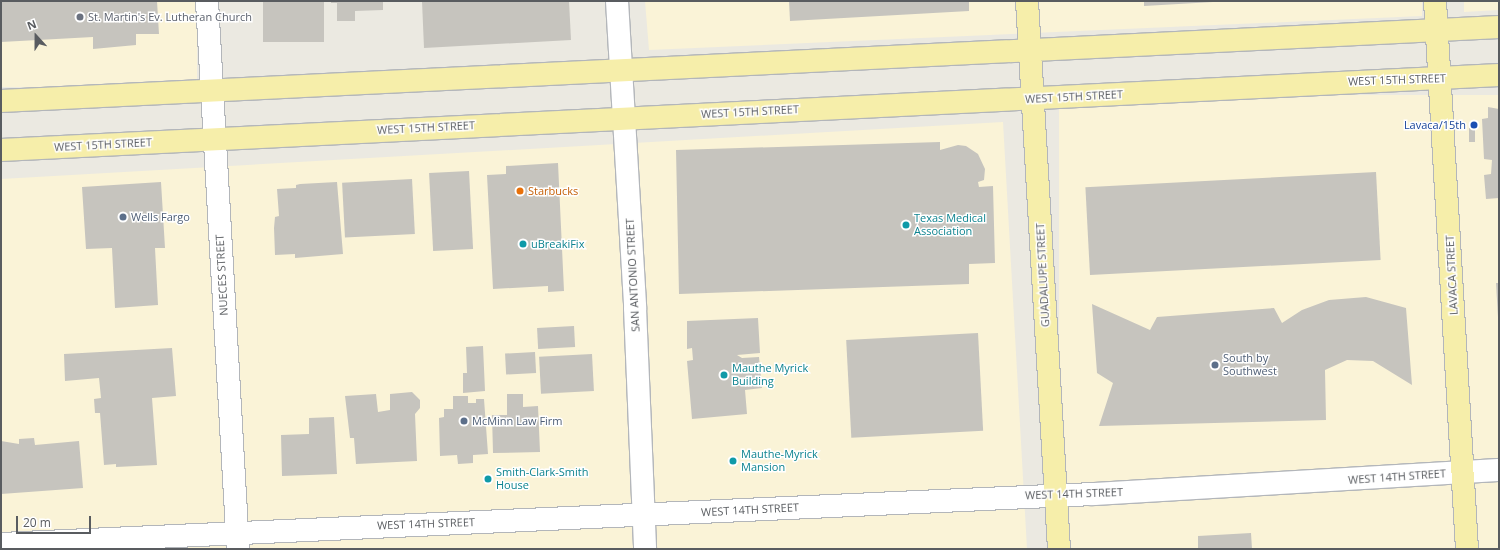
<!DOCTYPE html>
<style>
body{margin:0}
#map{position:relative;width:1500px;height:550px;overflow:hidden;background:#ebe9e1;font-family:"Open Sans",sans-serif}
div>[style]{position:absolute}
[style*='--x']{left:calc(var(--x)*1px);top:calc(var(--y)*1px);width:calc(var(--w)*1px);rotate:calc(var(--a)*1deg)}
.commercial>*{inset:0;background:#faf3d7;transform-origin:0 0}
.building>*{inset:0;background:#c6c4be;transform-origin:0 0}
.roads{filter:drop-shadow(1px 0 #b3b6ba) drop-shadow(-1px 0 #b3b6ba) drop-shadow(0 1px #b3b6ba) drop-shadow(0 -1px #b3b6ba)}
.minor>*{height:22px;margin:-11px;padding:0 11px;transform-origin:11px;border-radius:11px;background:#fff}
.major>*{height:22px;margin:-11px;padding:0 11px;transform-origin:11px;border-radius:11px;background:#f6eeaa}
.dots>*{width:11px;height:11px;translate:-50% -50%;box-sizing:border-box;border:2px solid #fff;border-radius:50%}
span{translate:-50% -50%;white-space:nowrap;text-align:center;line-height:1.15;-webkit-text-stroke:3px #fff;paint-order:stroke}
.worship-label{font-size:11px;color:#5b616d}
.left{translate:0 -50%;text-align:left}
.street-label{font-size:11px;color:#595c60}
.transit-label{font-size:11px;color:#164399}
.right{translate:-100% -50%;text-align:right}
.food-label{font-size:11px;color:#c56008}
.service-label{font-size:11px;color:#4e5e75}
.culture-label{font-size:11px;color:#0d838f}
.frame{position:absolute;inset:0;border:2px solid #595c60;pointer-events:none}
.north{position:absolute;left:16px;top:16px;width:40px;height:40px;-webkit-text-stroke:3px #fff;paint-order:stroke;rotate:339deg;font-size:11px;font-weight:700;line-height:16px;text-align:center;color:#595c60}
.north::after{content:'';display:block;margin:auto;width:14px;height:18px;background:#595c60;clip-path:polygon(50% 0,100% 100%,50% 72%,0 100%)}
.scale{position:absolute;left:16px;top:516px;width:75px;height:18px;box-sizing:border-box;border:2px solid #595c60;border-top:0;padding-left:5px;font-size:12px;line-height:14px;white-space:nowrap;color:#595c60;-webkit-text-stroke:3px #fff;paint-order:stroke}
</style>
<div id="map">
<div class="commercial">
<div style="left:1px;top:1px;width:196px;height:86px"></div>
<div style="clip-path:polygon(645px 1px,1422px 1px,1422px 16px,649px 50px)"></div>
<div style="clip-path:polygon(1464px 1px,1499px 1px,1499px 10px,1464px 12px)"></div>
<div style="left:1499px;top:95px;width:454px;height:440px;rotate:90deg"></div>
<div style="clip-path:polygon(1003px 122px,1027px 549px,1px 549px,1px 179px)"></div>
</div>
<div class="building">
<div style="clip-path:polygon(1px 1px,157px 1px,159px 34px,136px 34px,136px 45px,93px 49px,93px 37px,1px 42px)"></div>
<div style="left:263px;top:1px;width:61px;height:41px"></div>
<div style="clip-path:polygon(331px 1px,383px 1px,383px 10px,355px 11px,355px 21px,337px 21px,337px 3px,331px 3px)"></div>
<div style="clip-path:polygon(422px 1px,569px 1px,571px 40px,424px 48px)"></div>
<div style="clip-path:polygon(789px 1px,969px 1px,969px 11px,790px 21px)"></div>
<div style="clip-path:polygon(1144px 1px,1213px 1px,1213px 2px,1144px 6px)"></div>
<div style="clip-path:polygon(1488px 107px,1499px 109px,1499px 198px,1486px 199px,1484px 175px,1491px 174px,1492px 160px,1484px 159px,1482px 119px,1488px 118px)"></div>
<div style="left:1469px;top:128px;width:6px;height:14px"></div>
<div style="clip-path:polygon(940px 142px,940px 150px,958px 145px,966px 146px,978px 154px,985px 169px,984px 180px,978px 182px,979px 187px,993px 186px,995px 263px,969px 264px,969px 284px,679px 294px,676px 150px)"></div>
<div style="clip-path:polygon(558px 163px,564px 291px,548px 292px,548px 286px,493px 289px,487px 175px,506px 174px,506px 166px)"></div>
<div style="left:469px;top:171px;width:78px;height:40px;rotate:87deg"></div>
<div style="left:1376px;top:172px;width:88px;height:291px;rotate:87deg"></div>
<div style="left:412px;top:179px;width:55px;height:70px;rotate:87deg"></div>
<div style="clip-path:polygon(161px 182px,165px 248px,155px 248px,158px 305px,115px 308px,112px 248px,86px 249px,82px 187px)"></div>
<div style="clip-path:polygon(337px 182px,343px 254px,295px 258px,295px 254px,275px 255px,274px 228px,275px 217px,279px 216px,277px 189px,296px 188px,296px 185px,300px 184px)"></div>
<div style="clip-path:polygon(1496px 283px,1499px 283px,1499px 317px,1498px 317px)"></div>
<div style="clip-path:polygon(1366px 297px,1406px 308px,1412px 385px,1373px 361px,1347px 360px,1325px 370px,1326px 420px,1099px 426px,1113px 383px,1097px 373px,1092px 304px,1150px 330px,1157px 317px,1274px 308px,1282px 323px,1302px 310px,1329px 300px)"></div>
<div style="clip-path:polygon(758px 318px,760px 353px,737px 355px,742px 358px,759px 357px,762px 388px,745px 390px,747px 414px,692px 419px,687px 361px,693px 360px,692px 348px,687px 349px,687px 321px)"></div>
<div style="left:574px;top:326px;width:21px;height:37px;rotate:87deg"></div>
<div style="left:978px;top:333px;width:98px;height:132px;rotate:87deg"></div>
<div style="clip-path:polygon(483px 346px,485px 391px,463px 393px,463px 373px,467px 373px,466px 347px)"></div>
<div style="clip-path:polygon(172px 348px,176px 396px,152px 398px,157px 465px,116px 467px,116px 464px,104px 465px,100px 413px,95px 413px,94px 399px,101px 398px,99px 378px,65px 381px,64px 354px)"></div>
<div style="left:535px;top:352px;width:21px;height:30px;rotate:87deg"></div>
<div style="left:592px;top:354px;width:37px;height:53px;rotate:87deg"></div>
<div style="clip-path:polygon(412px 392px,420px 400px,420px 408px,415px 414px,417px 461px,356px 464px,354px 438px,350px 438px,345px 396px,376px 394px,378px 412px,390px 410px,390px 394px)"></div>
<div style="clip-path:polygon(507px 394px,523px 394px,523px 407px,538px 406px,540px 452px,493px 453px,492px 415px,507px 415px)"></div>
<div style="clip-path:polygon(453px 396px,468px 396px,468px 403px,476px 403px,476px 399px,484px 399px,488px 454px,473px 455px,473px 463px,458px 464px,457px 455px,440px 456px,439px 418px,444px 417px,444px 409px,453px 409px)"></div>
<div style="clip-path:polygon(334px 417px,337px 474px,282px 476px,281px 435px,309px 434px,309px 418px)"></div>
<div style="clip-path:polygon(34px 438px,35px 445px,79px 441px,83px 488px,1px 494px,1px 441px,19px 444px,19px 439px)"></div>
<div style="clip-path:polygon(1251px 533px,1252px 549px,1198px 549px,1198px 536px)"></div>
</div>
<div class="roads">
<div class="minor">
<div style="--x:207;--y:1;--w:549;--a:86.76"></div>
<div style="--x:617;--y:1;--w:308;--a:86.6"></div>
<div style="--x:635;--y:308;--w:241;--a:87.6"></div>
<div style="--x:1;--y:544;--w:1093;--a:-2.62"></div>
<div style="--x:1093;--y:494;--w:407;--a:-3.4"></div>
</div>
<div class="major">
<div style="--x:1027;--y:1;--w:549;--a:86.66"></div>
<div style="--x:1435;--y:1;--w:549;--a:86.66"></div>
<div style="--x:1;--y:101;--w:1500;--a:-2.83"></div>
<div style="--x:1;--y:150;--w:1500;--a:-2.87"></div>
</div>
</div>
<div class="dots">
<div style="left:80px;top:17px;background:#6b7280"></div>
<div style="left:1474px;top:125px;background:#1a4fb4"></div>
<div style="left:520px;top:191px;background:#e8710a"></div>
<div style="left:123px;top:217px;background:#5c6f8a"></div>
<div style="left:906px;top:225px;background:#0f9aa8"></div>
<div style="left:523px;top:244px;background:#0f9aa8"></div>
<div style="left:1215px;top:365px;background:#5c6f8a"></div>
<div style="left:724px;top:375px;background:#0f9aa8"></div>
<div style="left:464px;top:421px;background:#5c6f8a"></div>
<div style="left:733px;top:461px;background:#0f9aa8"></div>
<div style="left:488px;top:479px;background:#0f9aa8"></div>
</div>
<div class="worship-label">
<span class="left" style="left:88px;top:17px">St. Martin's Ev. Lutheran Church</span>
</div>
<div class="street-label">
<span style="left:1397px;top:80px;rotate:-2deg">WEST 15TH STREET</span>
<span style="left:1074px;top:97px;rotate:-3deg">WEST 15TH STREET</span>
<span style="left:750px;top:112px;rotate:-3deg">WEST 15TH STREET</span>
<span style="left:426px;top:128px;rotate:-3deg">WEST 15TH STREET</span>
<span style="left:103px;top:145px;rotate:-3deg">WEST 15TH STREET</span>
<span style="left:222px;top:275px;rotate:-93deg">NUECES STREET</span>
<span style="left:633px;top:275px;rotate:-93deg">SAN ANTONIO STREET</span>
<span style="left:1043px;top:275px;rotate:-93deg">GUADALUPE STREET</span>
<span style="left:1452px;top:275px;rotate:-93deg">LAVACA STREET</span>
<span style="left:1397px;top:477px;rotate:-4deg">WEST 14TH STREET</span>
<span style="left:1074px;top:494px;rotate:-2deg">WEST 14TH STREET</span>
<span style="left:750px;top:510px;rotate:-3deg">WEST 14TH STREET</span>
<span style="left:426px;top:524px;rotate:-2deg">WEST 14TH STREET</span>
</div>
<div class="transit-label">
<span class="right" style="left:1466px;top:125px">Lavaca/15th</span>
</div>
<div class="food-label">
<span class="left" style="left:528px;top:191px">Starbucks</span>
</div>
<div class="service-label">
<span class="left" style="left:131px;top:217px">Wells Fargo</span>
<span class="left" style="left:1223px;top:365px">South by<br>Southwest</span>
<span class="left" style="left:472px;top:421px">McMinn Law Firm</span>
</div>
<div class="culture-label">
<span class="left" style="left:914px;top:225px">Texas Medical<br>Association</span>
<span class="left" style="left:531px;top:244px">uBreakiFix</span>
<span class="left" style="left:732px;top:375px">Mauthe Myrick<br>Building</span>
<span class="left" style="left:741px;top:461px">Mauthe-Myrick<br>Mansion</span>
<span class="left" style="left:496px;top:479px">Smith-Clark-Smith<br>House</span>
</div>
<div class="frame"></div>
<div class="north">N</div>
<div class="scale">20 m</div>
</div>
